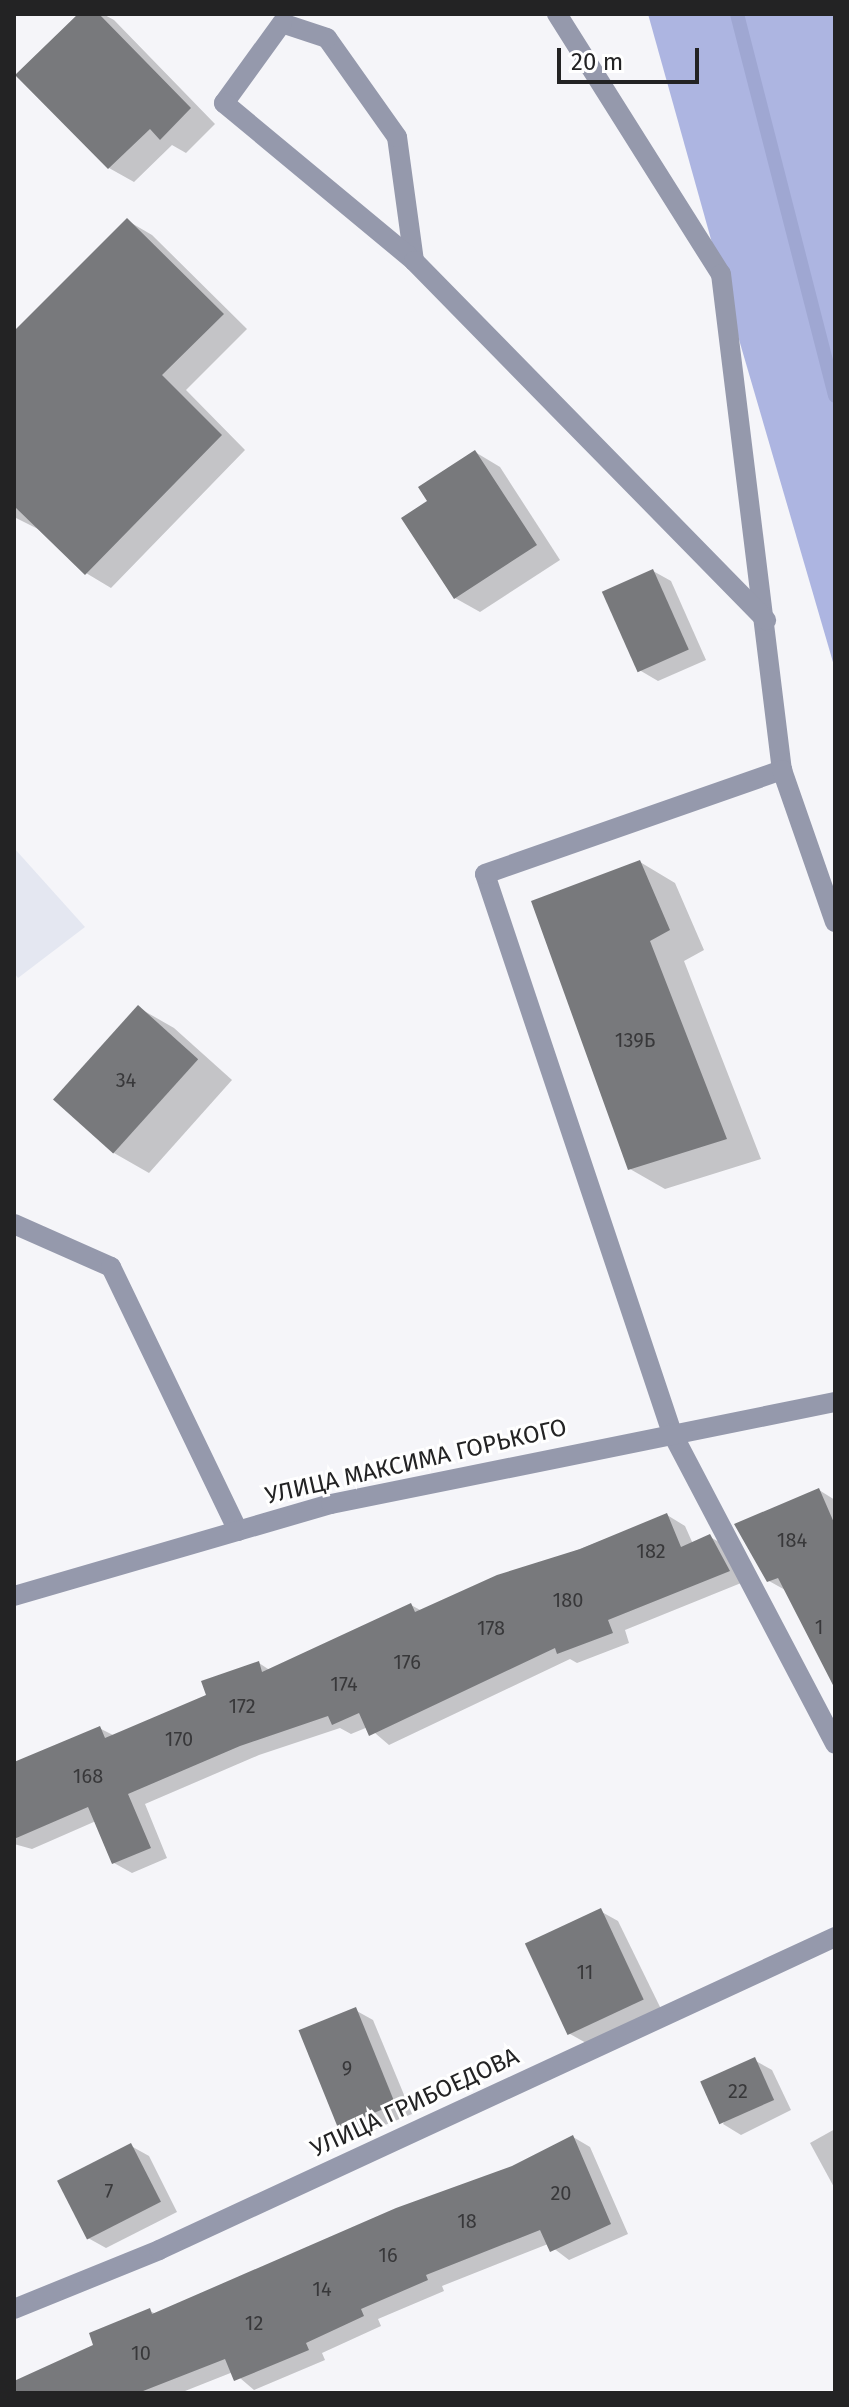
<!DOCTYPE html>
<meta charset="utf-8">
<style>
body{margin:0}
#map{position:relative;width:849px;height:2407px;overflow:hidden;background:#f5f5f9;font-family:"Fira Sans",sans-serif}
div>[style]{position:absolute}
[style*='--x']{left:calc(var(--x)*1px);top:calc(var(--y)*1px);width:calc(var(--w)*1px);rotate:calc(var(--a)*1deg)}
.built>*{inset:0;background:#e4e7f1}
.forest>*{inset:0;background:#adb5e1}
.shadow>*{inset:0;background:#0003}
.stream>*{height:14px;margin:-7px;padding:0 7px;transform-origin:7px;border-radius:7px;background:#9fa7d2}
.building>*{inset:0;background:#78797c;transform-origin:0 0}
.service>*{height:20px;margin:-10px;padding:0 10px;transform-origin:10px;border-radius:10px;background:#9599ac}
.minor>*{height:20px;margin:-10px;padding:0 10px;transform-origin:10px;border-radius:10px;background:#9599ac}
.tertiary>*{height:20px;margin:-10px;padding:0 10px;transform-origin:10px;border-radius:10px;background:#9599ac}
span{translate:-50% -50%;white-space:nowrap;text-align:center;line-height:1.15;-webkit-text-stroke:6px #fff;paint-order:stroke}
.number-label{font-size:20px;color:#38383a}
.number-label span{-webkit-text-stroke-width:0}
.street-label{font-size:24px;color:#232324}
.frame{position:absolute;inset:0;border:16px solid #232324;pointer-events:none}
.scale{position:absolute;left:557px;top:48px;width:142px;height:36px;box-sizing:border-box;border:4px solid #232324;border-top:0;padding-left:10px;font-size:24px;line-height:28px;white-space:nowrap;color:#232324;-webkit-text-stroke:6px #fff;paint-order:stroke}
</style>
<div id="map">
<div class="built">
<div style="clip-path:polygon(14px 848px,85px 927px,18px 978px,14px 973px)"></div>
</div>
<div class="forest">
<div style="clip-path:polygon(648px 14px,835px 14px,835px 669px,740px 343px)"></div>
</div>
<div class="shadow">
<div style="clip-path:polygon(81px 14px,103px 14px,114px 20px,215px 124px,186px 153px,172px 145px,134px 182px,109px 168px)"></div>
<div style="clip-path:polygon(128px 221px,152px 235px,247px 329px,186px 390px,245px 450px,111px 588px,86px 573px,44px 532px,14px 517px,14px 334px)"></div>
<div style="clip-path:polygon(475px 452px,500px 467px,560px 560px,480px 612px,455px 598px,430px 502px)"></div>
<div style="clip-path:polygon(653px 571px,671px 581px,706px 660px,658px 681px,641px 671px)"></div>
<div style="clip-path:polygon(640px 862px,675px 883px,704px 950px,684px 961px,761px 1159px,665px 1189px,630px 1169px)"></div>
<div style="clip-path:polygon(139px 1008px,174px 1028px,232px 1080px,149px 1173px,114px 1153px)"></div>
<div style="clip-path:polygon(819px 1490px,835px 1500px,835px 1676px,787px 1591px,769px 1581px)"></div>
<div style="clip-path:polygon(667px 1515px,685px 1526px,693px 1544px,710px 1537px,728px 1547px,746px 1581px,625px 1630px,629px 1643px,577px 1663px,570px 1659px,389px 1745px,368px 1727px,351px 1734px,340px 1728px,259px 1755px,145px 1804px,167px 1858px,132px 1873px,114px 1863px,96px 1821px,32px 1849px,14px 1844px,14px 1765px,99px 1728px,115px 1736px,208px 1696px,259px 1663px,271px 1671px,411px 1605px,422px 1611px)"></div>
<div style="clip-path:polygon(600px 1911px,618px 1921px,661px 2009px,588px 2044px,570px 2034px)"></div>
<div style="clip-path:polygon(355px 2010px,373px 2020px,412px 2114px,358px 2136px,340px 2126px)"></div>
<div style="clip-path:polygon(754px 2060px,772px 2070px,791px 2110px,741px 2135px,723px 2124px)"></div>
<div style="clip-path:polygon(835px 2129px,835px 2189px,810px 2143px)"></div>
<div style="clip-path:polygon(573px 2137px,590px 2147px,628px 2234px,569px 2260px,548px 2244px,442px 2286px,444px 2291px,378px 2319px,381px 2326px,322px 2353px,325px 2360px,254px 2390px,233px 2372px,180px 2393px,14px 2393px,14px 2383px,96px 2346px,150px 2311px,156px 2314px,513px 2168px)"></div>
<div style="clip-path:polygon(131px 2146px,149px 2156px,177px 2212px,106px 2248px,88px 2238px)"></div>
</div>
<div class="stream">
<div style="--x:737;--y:14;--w:394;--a:75.6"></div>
</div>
<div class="building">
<div style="clip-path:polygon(78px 14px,99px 14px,191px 108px,160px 140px,150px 129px,108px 169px,15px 75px)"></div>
<div style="clip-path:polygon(127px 218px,224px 314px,162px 375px,222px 435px,85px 575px,14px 506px,14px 331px)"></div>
<div style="clip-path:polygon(475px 450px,537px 545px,454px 599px,401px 518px,427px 501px,418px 487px)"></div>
<div style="left:653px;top:569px;width:88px;height:56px;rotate:66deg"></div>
<div style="clip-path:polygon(640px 860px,670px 930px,650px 941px,727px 1139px,628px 1170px,531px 901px)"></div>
<div style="left:138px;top:1005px;width:81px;height:127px;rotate:42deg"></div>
<div style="clip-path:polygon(819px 1488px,835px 1525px,835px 1689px,778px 1578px,767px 1582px,734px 1524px)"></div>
<div style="clip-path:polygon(667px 1513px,681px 1547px,710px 1534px,730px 1571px,608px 1620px,613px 1633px,557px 1654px,555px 1648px,369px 1736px,359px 1713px,332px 1725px,328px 1716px,240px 1746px,128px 1794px,151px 1848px,112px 1864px,88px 1807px,14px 1839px,14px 1762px,100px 1726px,105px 1738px,206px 1695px,201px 1681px,259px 1661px,262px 1672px,411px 1603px,415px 1612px,497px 1575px,580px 1549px)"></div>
<div style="left:601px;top:1908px;width:101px;height:84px;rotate:65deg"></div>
<div style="left:356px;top:2007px;width:105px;height:62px;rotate:68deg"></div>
<div style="left:755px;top:2057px;width:47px;height:60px;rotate:66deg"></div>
<div style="clip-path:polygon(573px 2135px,611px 2224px,550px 2252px,540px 2230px,426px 2275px,428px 2280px,361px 2309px,364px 2316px,306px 2343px,309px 2350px,234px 2381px,225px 2359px,138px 2393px,14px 2393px,14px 2381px,93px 2345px,89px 2333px,150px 2308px,152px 2314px,396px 2208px,512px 2166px)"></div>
<div style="left:131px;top:2143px;width:66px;height:83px;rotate:63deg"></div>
</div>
<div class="service">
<div style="--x:557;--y:14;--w:307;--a:57.8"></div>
<div style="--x:721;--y:274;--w:500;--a:83"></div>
<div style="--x:414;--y:261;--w:125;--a:-97.8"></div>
<div style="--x:397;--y:137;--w:121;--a:-125.3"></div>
<div style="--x:327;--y:38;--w:47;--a:-161.6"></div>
<div style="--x:282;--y:23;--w:99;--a:125.9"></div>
<div style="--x:224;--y:103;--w:247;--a:39.7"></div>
<div style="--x:414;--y:261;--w:503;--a:45.56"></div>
<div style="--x:672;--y:1433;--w:589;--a:-108.5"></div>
<div style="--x:485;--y:874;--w:315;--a:-19.3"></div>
<div style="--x:782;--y:770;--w:161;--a:70.8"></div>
</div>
<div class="minor">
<div style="--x:14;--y:1224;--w:106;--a:23.9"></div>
<div style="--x:111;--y:1267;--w:293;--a:64.3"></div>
<div style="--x:672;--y:1433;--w:351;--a:62.3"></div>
<div style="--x:14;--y:2309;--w:157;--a:-22.1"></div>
<div style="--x:159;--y:2250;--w:745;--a:-24.84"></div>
</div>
<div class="tertiary">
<div style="--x:14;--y:1596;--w:330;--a:-16.2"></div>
<div style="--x:331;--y:1504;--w:514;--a:-11.44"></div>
</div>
<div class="number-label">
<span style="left:635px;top:1040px">139Б</span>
<span style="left:126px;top:1080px">34</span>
<span style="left:792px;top:1540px">184</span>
<span style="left:651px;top:1551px">182</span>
<span style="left:568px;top:1600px">180</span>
<span style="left:819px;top:1627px">1</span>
<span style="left:491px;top:1628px">178</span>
<span style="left:407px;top:1662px">176</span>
<span style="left:344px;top:1684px">174</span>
<span style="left:242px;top:1706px">172</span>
<span style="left:179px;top:1739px">170</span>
<span style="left:88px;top:1776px">168</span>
<span style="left:585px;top:1972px">11</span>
<span style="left:347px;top:2068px">9</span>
<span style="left:738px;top:2091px">22</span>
<span style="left:109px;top:2191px">7</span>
<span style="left:561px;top:2193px">20</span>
<span style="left:467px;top:2221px">18</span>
<span style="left:388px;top:2255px">16</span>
<span style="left:322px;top:2289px">14</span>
<span style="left:254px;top:2323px">12</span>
<span style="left:141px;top:2353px">10</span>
</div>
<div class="street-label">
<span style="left:416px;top:1462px;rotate:-13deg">УЛИЦА МАКСИМА ГОРЬКОГО</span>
<span style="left:415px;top:2103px;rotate:-25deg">УЛИЦА ГРИБОЕДОВА</span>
</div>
<div class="frame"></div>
<div class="scale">20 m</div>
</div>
